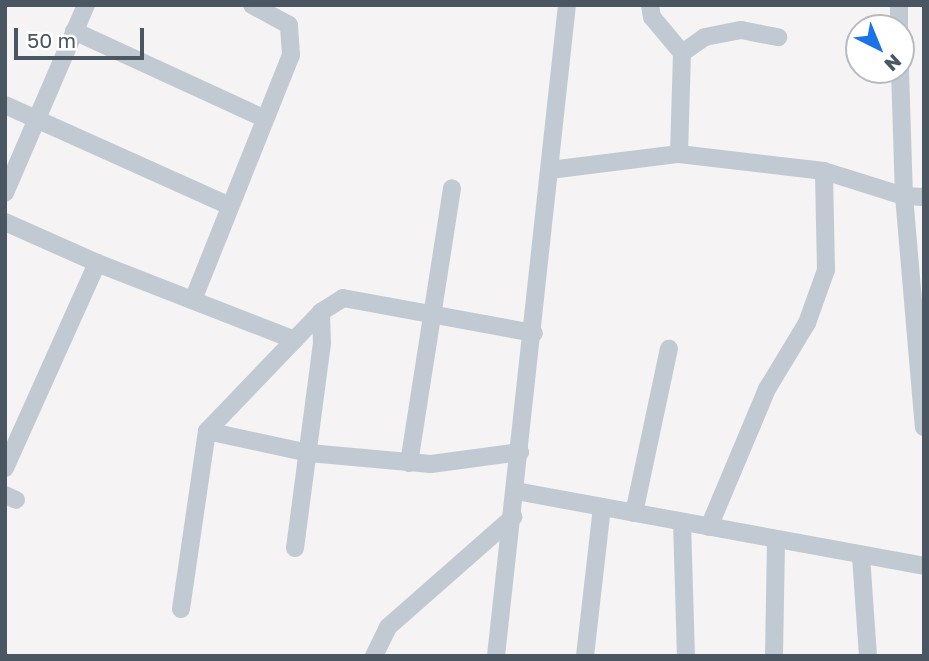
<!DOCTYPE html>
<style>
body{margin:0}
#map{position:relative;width:929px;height:661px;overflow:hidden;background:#f5f3f3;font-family:"Golos Text",sans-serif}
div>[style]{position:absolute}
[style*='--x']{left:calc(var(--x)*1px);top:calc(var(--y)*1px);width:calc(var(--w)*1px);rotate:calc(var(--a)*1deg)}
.minor>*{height:18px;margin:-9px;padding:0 9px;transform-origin:9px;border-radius:9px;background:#c1cad2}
span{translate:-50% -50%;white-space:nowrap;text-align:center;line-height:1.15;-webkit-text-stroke:5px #fff;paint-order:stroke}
.frame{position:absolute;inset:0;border:7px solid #4a5661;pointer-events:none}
.north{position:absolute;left:845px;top:14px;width:70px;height:70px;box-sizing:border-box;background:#fff;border:2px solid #b7bbc0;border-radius:50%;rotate:137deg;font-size:19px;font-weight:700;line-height:28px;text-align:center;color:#4a5661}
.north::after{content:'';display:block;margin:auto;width:24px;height:32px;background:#1a73e8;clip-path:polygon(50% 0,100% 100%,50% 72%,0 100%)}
.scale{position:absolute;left:14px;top:28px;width:130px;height:32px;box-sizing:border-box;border:4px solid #4a5661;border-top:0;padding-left:9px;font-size:21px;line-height:24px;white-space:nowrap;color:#4a5661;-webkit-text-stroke:5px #fff;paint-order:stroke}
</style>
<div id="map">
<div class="minor">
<div style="--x:650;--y:5;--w:12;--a:81"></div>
<div style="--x:652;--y:17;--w:47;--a:50.2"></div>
<div style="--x:682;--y:53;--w:101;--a:91.7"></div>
<div style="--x:899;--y:5;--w:23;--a:90"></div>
<div style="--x:74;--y:31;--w:210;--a:24.7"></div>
<div style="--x:682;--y:53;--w:28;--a:-35"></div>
<div style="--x:705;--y:37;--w:37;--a:-11"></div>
<div style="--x:741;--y:30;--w:38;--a:11"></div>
<div style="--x:900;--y:70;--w:126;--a:88.2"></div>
<div style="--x:904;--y:196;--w:232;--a:85.1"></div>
<div style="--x:5;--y:105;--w:244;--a:24.2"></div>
<div style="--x:550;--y:170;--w:130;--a:-7.1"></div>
<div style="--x:679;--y:154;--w:146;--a:6.7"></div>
<div style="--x:824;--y:171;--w:84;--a:17.4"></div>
<div style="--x:904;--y:196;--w:20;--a:3"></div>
<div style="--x:5;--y:193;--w:205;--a:-66.7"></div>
<div style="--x:5;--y:222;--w:101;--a:24"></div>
<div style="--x:97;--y:263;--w:212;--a:21.3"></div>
<div style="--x:193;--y:300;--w:264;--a:-68.2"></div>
<div style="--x:291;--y:55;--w:30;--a:-94"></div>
<div style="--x:289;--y:25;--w:42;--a:-151.6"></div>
<div style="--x:207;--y:431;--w:165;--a:-46.2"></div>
<div style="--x:409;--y:463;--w:278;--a:-81.1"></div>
<div style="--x:5;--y:468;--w:225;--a:-65.8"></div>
<div style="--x:516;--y:491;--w:415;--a:10.4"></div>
<div style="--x:5;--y:495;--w:12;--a:24"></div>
<div style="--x:634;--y:513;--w:168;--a:-78"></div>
<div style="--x:682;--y:522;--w:134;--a:88.3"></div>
<div style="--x:709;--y:527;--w:150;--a:-67.2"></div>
<div style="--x:767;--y:389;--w:77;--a:-58.8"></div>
<div style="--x:807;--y:323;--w:56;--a:-70.3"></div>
<div style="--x:826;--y:270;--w:99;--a:-91.2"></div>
<div style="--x:295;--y:548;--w:207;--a:-82.5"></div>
<div style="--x:322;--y:343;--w:31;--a:-92"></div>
<div style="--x:321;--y:312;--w:26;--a:-32"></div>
<div style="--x:343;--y:298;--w:194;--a:10.4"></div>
<div style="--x:861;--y:556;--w:100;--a:86"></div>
<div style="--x:181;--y:609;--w:180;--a:-81.7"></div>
<div style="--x:207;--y:431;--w:104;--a:12.2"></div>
<div style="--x:309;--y:453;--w:122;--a:5.2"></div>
<div style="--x:431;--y:464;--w:90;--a:-7.7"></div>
<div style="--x:374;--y:656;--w:32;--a:-64"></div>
<div style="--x:388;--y:627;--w:167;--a:-41.3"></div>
<div style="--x:496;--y:656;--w:655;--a:-83.78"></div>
<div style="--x:585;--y:656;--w:150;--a:-83.5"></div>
<div style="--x:774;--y:656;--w:116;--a:-89"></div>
</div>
<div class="frame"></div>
<div class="north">N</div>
<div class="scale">50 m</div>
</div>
